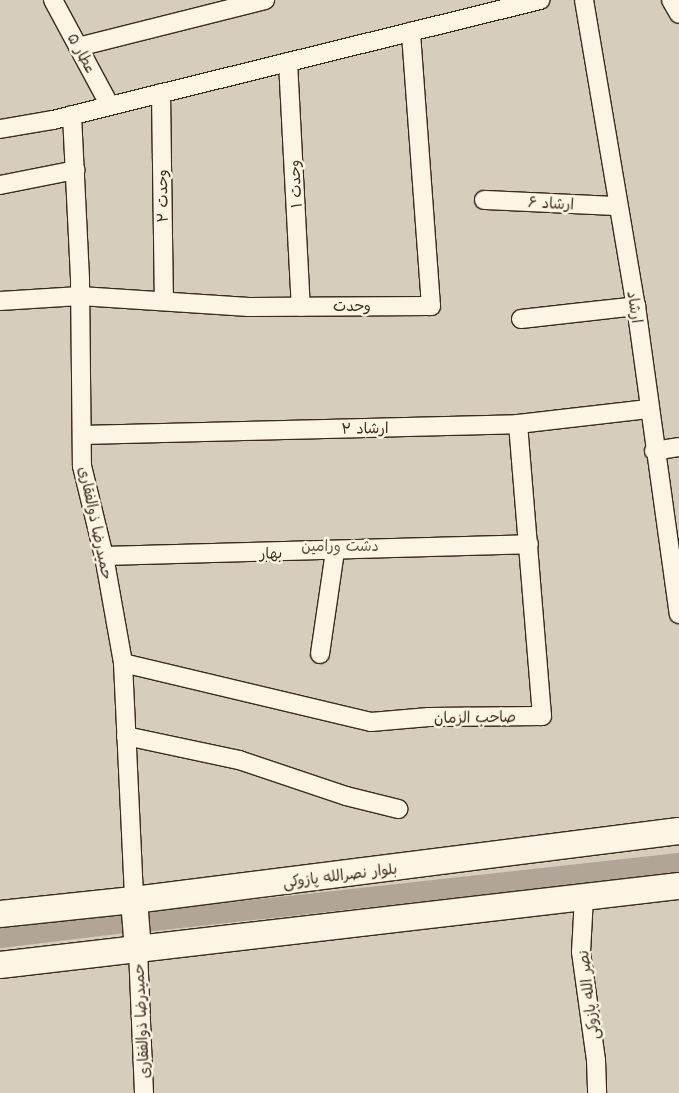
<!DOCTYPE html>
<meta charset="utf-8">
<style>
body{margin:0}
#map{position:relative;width:679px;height:1093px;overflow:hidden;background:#f4eddd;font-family:Mali,"Playpen Sans Arabic",sans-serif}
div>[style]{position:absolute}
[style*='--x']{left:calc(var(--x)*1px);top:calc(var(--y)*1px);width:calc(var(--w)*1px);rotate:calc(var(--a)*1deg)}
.green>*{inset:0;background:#d6cdbd;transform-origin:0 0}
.canal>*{height:20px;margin:-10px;padding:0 10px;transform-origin:10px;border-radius:10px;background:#b0a596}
.roads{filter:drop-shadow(1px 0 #3b2a1e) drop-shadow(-1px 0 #3b2a1e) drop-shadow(0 1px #3b2a1e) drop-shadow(0 -1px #3b2a1e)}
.street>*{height:18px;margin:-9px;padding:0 9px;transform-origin:9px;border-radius:9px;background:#fcf5e5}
.secondary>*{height:26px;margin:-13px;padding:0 13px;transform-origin:13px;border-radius:13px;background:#fcf5e5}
span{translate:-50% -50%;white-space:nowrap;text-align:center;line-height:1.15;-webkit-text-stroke:5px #fcf5e5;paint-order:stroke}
.street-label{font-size:15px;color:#3b2a1e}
.park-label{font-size:15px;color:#625346}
</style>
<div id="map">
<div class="green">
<div style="left:0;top:0;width:679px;height:1093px"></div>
</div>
<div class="canal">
<div style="--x:144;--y:922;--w:538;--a:-6.29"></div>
<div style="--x:0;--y:938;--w:119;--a:-6.8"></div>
</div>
<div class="roads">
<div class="street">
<div style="--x:53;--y:0;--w:120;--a:61.7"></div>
<div style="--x:584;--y:0;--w:310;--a:80.4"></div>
<div style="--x:636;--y:306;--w:311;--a:82.1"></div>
<div style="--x:671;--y:0;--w:16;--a:60"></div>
<div style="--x:78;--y:47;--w:193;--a:-14.1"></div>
<div style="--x:288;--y:62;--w:245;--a:87"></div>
<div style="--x:161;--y:93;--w:206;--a:89.2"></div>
<div style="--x:72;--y:115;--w:165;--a:87.2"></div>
<div style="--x:80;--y:280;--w:186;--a:89.4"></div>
<div style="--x:82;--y:466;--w:93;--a:76.3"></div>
<div style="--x:104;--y:556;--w:109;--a:79.9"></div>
<div style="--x:123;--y:663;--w:237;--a:87.3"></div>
<div style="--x:0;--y:129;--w:54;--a:-9.6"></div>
<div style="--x:53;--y:120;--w:502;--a:-13.84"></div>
<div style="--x:0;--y:185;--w:77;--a:-11.2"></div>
<div style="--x:484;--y:200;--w:133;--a:2.6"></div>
<div style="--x:0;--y:301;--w:80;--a:-3.6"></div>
<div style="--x:80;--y:296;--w:169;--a:3.7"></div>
<div style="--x:249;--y:307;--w:182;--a:-0.3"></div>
<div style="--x:431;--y:306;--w:275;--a:-94.2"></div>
<div style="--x:521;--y:319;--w:116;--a:-6.4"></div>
<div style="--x:82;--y:435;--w:436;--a:-1.4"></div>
<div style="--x:518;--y:424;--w:131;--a:-6.6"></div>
<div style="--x:654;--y:451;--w:25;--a:-9"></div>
<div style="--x:104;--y:556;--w:425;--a:-1.6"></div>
<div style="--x:320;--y:654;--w:104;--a:-81.7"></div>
<div style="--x:123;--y:663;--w:255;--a:13.4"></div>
<div style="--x:371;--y:722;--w:58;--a:-4.9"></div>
<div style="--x:429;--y:717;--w:113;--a:-0.5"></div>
<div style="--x:542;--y:716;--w:293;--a:-94.7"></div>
<div style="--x:126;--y:736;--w:116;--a:12"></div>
<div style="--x:239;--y:760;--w:113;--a:18.6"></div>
<div style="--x:346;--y:796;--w:54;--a:14"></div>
<div style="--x:584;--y:897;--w:55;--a:93.1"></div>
<div style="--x:581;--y:952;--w:109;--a:82.1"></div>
<div style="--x:596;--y:1060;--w:33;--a:88"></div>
<div style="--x:138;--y:950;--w:143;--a:87.6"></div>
</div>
<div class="secondary">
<div style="--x:134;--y:900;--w:50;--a:85.4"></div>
<div style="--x:0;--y:914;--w:135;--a:-6"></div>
<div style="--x:134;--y:900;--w:549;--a:-7.22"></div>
<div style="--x:0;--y:965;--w:684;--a:-6.64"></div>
</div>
</div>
<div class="street-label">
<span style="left:82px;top:53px;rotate:61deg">عطار ۵</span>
<span style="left:295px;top:184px;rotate:-93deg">وحدت ۱</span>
<span style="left:162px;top:196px;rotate:-91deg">وحدت ۲</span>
<span style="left:551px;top:203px;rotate:3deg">ارشاد ۶</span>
<span style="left:352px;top:306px">وحدت</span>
<span style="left:635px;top:307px;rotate:81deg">ارشاد</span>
<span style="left:365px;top:428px;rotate:-1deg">ارشاد ۲</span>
<span style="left:96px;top:523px;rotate:78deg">حمیدرضا ذوالفقاری</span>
<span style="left:271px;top:553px;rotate:-1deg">بهار</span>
<span style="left:475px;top:717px;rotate:-1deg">صاحب الزمان</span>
<span style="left:340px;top:875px;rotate:-7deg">بلوار نصرالله پازوکی</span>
<span style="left:588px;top:995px;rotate:-97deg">نصر الله پازوکی</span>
<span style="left:141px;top:1021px;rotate:-93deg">حمیدرضا ذوالفقاری</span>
</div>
<div class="park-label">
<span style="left:340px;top:546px">دشت ورامین</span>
</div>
</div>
